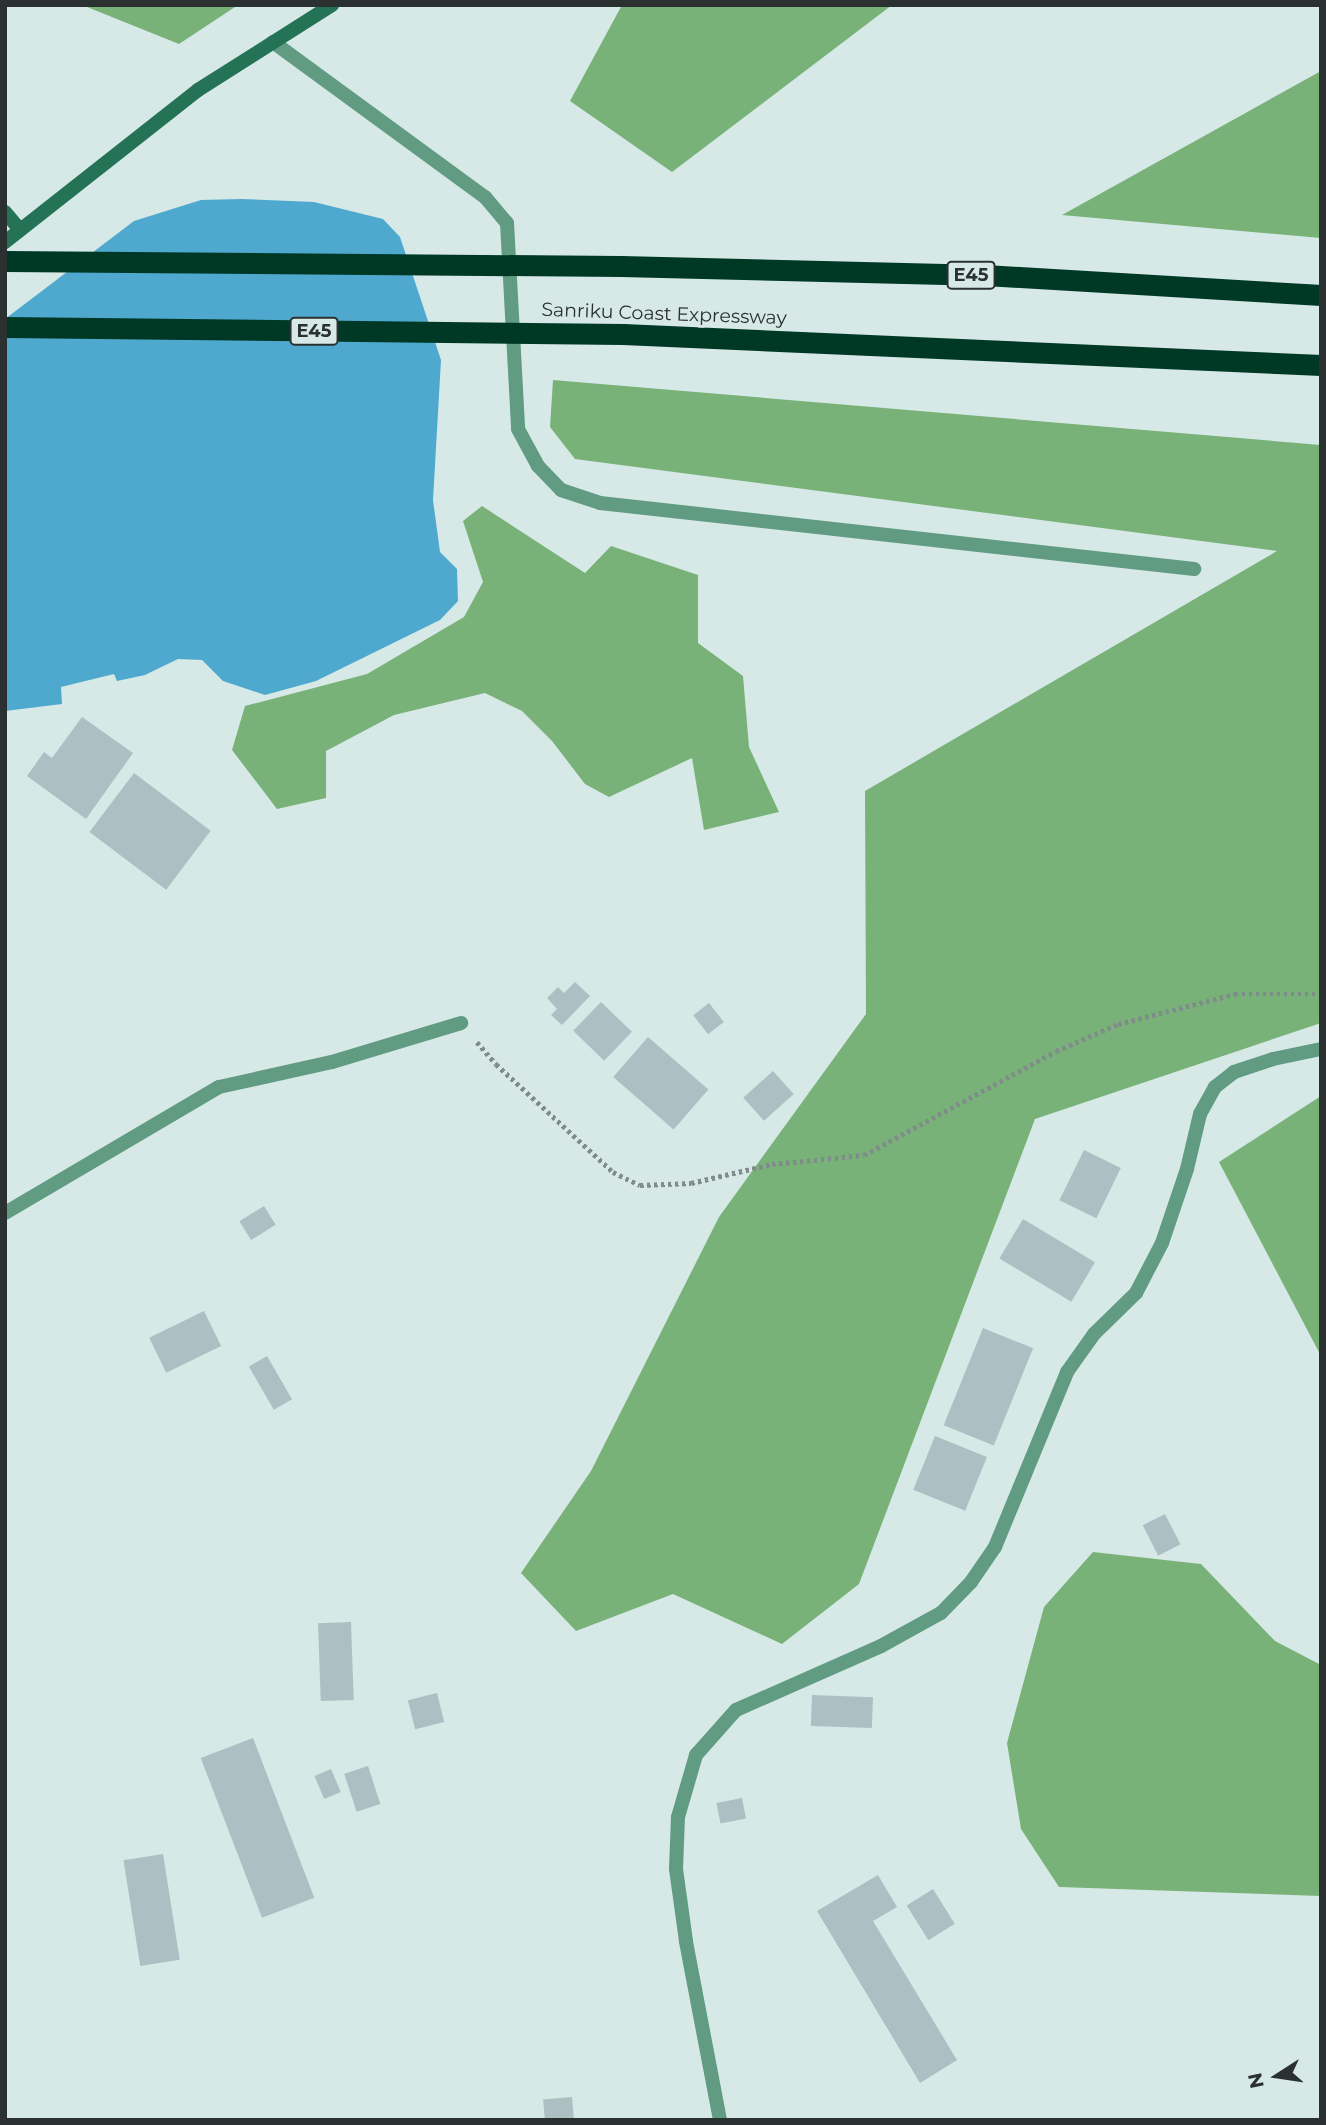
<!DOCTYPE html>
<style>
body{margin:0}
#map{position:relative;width:1326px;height:2125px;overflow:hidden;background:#d6e9e6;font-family:Montserrat,sans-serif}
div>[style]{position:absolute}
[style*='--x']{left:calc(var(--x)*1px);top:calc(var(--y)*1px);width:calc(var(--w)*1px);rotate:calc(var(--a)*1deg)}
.forest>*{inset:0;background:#78b279}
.water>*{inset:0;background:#4fa9ce}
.building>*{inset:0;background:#adbfc2;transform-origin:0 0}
.path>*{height:4.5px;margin-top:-2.25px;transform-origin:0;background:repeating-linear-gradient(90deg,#7f8c8a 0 3.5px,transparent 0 7px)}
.street>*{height:14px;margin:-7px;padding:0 7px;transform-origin:7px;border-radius:7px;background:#609b82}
.secondary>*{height:14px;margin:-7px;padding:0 7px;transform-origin:7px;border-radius:7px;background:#257357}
.highway>*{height:21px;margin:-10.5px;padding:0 10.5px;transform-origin:10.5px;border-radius:10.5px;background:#003826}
.highway-bridge>*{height:21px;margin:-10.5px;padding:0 10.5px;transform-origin:10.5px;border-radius:10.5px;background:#003826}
span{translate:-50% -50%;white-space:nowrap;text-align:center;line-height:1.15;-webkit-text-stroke:5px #d6e9e6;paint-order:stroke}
.shield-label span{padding:2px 5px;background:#d6e9e6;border:2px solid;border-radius:5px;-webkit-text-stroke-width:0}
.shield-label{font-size:18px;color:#2a3130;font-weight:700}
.street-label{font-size:19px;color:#2a3130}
.frame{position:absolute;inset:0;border:7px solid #2a3130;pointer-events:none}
.north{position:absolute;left:1242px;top:2041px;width:70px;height:70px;-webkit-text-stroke:5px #d6e9e6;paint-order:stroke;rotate:258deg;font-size:19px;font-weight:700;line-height:28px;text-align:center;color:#2a3130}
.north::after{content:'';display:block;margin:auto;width:24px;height:32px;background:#2a3130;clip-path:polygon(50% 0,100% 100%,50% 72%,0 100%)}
</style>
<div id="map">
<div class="forest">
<div style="clip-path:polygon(82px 5px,238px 5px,179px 44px)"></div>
<div style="clip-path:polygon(622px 5px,892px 5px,672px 172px,570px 101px)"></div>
<div style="clip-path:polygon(1321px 71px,1321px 238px,1062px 215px)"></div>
<div style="clip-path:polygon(553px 380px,1321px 445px,1321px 1023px,1035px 1119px,859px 1584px,782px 1644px,673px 1594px,576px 1631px,521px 1573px,591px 1471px,719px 1217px,866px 1014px,865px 791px,1277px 551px,575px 459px,550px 427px)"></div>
<div style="clip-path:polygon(482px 506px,585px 573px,611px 546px,698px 575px,698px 643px,743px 676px,749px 747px,779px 812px,704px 830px,692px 758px,609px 797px,585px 784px,552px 741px,522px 711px,485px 693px,394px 715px,326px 751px,326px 798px,277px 809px,232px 750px,245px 706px,367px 674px,464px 617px,483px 582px,463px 521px)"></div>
<div style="clip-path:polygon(1321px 1096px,1321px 1356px,1219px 1162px)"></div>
<div style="clip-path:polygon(1093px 1552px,1201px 1564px,1275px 1641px,1321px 1665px,1321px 1896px,1059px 1887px,1021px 1829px,1007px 1743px,1044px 1607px)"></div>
</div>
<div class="water">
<div style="clip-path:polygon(241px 199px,314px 202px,383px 219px,400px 237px,441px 360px,433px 500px,440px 552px,457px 569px,458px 601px,440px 620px,316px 681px,265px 695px,223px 681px,202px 660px,178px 659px,145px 675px,117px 681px,114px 674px,61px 687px,62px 704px,5px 711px,5px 319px,134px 221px,201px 200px)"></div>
</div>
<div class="building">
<div style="clip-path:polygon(82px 717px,133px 753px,86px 819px,27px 776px,44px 752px,52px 758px)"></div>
<div style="left:134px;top:773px;width:96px;height:74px;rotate:37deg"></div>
<div style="clip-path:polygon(575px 982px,590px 996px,562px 1025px,551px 1015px,557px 1009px,547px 998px,558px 987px,564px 993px)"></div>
<div style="left:601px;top:1002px;width:43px;height:40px;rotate:44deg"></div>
<div style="left:709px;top:1003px;width:24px;height:20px;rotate:52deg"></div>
<div style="left:648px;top:1037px;width:80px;height:53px;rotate:41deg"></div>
<div style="left:773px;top:1071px;width:31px;height:40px;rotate:48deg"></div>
<div style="left:1084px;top:1150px;width:41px;height:56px;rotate:26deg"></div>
<div style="left:264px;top:1206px;width:22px;height:29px;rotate:58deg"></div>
<div style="left:1023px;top:1219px;width:84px;height:46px;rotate:31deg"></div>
<div style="left:204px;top:1311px;width:39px;height:61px;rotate:64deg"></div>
<div style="left:983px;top:1328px;width:54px;height:105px;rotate:22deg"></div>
<div style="left:267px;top:1356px;width:50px;height:21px;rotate:60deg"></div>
<div style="left:935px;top:1436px;width:56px;height:58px;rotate:22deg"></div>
<div style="left:1165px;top:1514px;width:34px;height:25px;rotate:63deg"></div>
<div style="left:351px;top:1622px;width:78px;height:33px;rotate:88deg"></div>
<div style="left:437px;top:1693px;width:30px;height:30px;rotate:76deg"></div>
<div style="left:812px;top:1695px;width:61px;height:31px;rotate:2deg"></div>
<div style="left:253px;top:1738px;width:171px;height:56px;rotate:69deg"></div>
<div style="left:368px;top:1766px;width:40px;height:25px;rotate:72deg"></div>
<div style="left:331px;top:1769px;width:25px;height:18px;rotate:67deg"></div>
<div style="left:742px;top:1798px;width:21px;height:26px;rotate:79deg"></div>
<div style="left:163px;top:1854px;width:107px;height:40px;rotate:81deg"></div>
<div style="clip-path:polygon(878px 1875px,897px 1907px,873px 1921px,957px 2060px,920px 2083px,817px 1911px)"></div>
<div style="left:933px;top:1889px;width:41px;height:31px;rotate:58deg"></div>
<div style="left:572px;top:2097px;width:23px;height:29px;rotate:85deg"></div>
</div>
<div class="path">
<div style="--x:477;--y:1042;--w:29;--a:49"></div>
<div style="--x:496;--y:1064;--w:159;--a:42.7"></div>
<div style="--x:613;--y:1172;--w:30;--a:26"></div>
<div style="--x:640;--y:1185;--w:51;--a:-2.2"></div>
<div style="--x:691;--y:1183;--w:83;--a:-13.2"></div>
<div style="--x:772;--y:1164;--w:92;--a:-5.6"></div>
<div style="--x:864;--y:1155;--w:218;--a:-28.4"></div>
<div style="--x:1056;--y:1051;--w:68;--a:-23.5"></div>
<div style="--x:1118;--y:1024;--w:121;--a:-14.4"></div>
<div style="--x:1235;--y:994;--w:86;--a:0"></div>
</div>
<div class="street">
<div style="--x:273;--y:42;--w:263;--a:36.2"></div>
<div style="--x:485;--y:197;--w:34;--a:50"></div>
<div style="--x:507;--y:223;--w:206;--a:86.9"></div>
<div style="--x:518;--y:429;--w:42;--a:61.6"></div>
<div style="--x:538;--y:466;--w:33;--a:46"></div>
<div style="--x:561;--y:490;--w:41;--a:18.4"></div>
<div style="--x:600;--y:503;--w:598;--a:6.34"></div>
<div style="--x:5;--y:1213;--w:248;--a:-30.5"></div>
<div style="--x:219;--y:1087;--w:116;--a:-12.5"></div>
<div style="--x:332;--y:1062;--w:135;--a:-16.8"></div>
<div style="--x:720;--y:2120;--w:182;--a:-100.8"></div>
<div style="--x:686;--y:1941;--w:73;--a:-97.9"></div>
<div style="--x:676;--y:1869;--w:52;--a:-87.8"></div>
<div style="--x:678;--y:1817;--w:65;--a:-73.8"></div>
<div style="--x:696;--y:1755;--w:60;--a:-48.4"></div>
<div style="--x:736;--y:1710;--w:158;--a:-23.8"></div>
<div style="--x:881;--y:1646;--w:68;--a:-28.8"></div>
<div style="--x:941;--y:1613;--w:43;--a:-45.9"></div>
<div style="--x:971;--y:1582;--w:42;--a:-55.6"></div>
<div style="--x:995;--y:1547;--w:189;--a:-67.6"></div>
<div style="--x:1067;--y:1372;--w:47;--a:-54.6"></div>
<div style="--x:1094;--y:1334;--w:59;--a:-44.3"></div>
<div style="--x:1136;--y:1293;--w:56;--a:-62.5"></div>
<div style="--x:1162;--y:1243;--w:78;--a:-71.3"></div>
<div style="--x:1187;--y:1169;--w:57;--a:-76.7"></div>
<div style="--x:1200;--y:1114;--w:31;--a:-61"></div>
<div style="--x:1215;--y:1087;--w:24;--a:-38"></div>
<div style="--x:1234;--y:1072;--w:41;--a:-18.4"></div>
<div style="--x:1273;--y:1059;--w:49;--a:-11.8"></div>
</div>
<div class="secondary">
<div style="--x:5;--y:212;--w:23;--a:50"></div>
<div style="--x:5;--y:242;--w:246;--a:-38.2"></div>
<div style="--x:198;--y:90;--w:159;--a:-32.4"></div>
</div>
<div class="highway">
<div style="--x:621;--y:266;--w:364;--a:1.4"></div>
<div style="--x:985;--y:275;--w:337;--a:3.4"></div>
<div style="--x:623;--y:334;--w:699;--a:2.54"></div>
</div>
<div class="highway-bridge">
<div style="--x:5;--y:261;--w:616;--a:0.47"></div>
<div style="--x:5;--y:327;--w:618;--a:0.65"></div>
</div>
<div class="shield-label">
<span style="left:971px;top:275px">E45</span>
<span style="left:314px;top:331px">E45</span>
</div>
<div class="street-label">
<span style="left:664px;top:314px;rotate:2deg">Sanriku Coast Expressway</span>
</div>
<div class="frame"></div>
<div class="north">N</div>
</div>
